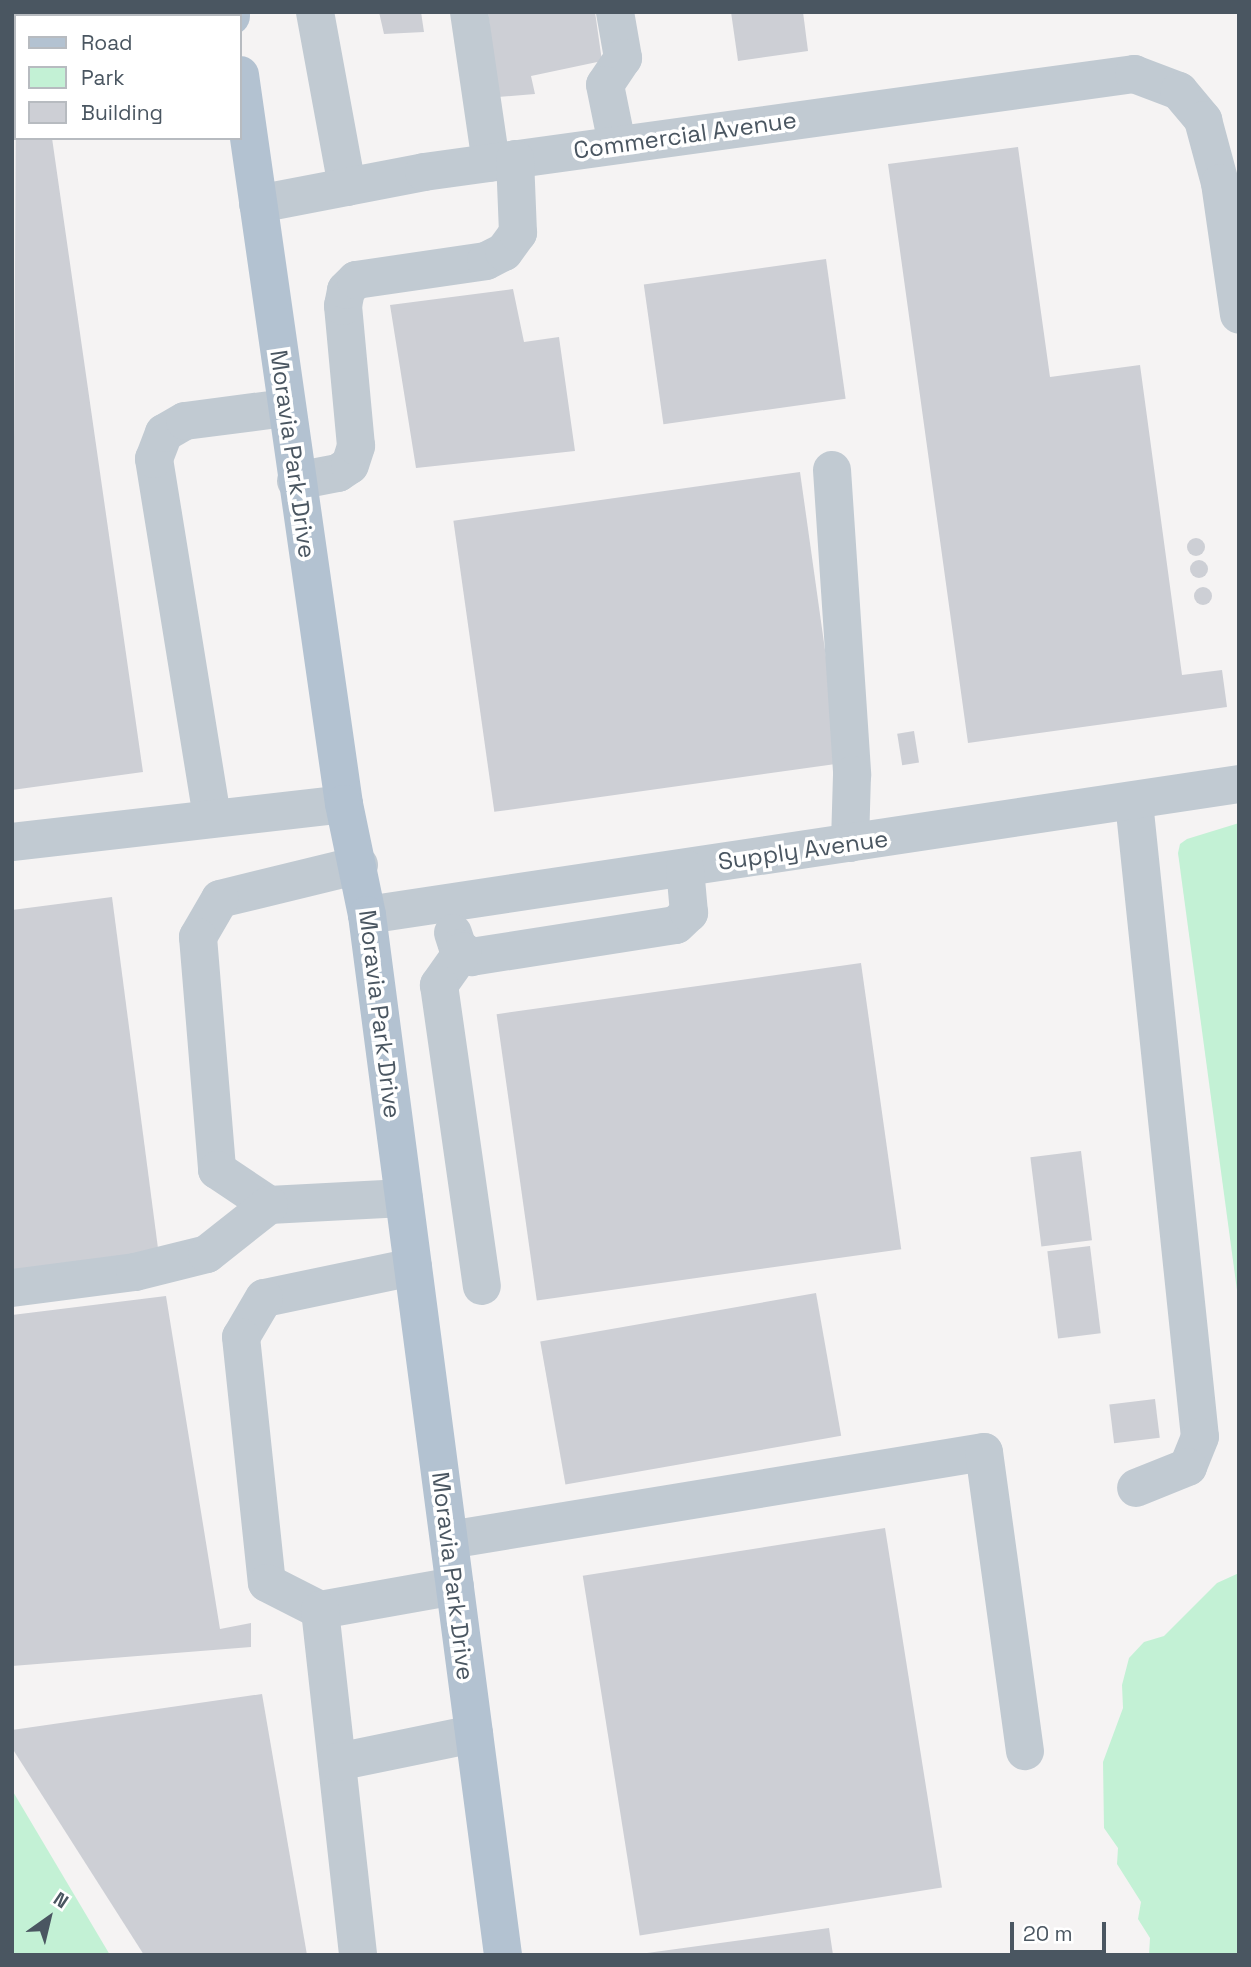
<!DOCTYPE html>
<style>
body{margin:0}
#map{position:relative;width:1251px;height:1967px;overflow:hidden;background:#f5f3f3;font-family:"Space Grotesk",sans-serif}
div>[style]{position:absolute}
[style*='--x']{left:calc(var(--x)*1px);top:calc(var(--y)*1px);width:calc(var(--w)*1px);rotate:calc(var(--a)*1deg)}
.green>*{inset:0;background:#c3f1d5}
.building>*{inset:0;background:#cdcfd5;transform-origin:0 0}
.round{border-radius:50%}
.minor>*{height:38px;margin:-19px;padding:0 19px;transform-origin:19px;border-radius:19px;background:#c1cad2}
.major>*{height:38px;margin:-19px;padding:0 19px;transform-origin:19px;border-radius:19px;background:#b3c2d1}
span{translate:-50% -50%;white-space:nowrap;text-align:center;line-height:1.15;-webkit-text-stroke:7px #fff;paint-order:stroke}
.street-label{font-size:24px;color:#4a5661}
.frame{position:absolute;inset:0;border:14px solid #4a5661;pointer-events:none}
.legend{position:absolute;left:14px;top:14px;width:228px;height:126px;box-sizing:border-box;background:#fff;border:2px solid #b7bbc0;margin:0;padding:9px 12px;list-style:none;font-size:21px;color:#4a5661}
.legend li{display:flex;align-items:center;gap:14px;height:35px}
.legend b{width:35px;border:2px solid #b7bbc0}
.north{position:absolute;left:14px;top:1883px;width:70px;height:70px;-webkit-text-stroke:5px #fff;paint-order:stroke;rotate:34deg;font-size:19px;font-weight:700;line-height:28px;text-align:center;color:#4a5661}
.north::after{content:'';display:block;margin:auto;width:24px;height:32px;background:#4a5661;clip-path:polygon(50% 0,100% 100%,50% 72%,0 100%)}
.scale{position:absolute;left:1010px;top:1922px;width:96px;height:32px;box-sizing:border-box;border:4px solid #4a5661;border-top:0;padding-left:9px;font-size:21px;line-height:24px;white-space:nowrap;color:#4a5661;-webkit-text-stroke:5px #fff;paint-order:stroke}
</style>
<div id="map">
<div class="green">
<div style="clip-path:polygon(1239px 823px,1239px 1305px,1178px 853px,1180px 844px,1187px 839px)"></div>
<div style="clip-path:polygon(1239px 1573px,1239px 1955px,1149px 1955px,1150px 1938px,1138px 1919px,1141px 1902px,1117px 1864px,1118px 1848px,1104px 1828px,1103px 1762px,1123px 1708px,1122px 1685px,1129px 1658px,1144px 1642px,1164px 1636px,1217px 1583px)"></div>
<div style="clip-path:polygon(12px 1790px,110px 1955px,12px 1955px)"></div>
</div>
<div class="building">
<div style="clip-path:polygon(379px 12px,421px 12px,424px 32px,384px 34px)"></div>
<div style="clip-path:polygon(488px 12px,595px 12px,602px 61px,531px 76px,535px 94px,498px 97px)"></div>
<div style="clip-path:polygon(731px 12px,803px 12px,808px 51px,738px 61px)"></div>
<div style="clip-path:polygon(16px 95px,16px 138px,52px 138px,143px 772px,12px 790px)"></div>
<div style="clip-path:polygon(1018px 147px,1050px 377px,1140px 365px,1182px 675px,1222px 670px,1227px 707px,968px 743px,888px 164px)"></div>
<div style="left:826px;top:259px;width:141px;height:184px;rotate:82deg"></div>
<div style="clip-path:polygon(513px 289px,524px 342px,559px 337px,575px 451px,416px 468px,390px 305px)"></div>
<div style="left:800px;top:472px;width:294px;height:350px;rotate:82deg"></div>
<div class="round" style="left:1187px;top:538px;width:18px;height:18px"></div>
<div class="round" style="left:1190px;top:560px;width:18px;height:18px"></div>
<div class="round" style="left:1194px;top:587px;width:18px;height:18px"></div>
<div style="left:914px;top:731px;width:32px;height:17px;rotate:81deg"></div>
<div style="clip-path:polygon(112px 897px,159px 1256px,12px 1276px,12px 910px)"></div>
<div style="left:861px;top:963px;width:289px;height:368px;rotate:82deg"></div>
<div style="left:1081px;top:1151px;width:90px;height:51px;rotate:83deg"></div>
<div style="left:1090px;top:1246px;width:88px;height:43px;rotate:83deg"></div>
<div style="left:816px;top:1293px;width:145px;height:280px;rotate:80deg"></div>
<div style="clip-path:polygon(166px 1296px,220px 1629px,251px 1623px,251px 1647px,12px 1666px,12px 1315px)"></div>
<div style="left:1155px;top:1399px;width:39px;height:46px;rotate:83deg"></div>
<div style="left:885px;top:1528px;width:364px;height:306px;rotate:81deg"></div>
<div style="clip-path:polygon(262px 1694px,307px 1955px,144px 1955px,12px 1748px,12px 1730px)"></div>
<div style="clip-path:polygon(829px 1928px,833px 1955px,647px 1955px,647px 1953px)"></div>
</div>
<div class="minor">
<div style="--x:315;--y:12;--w:178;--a:79.6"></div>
<div style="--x:469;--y:12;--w:152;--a:81.7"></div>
<div style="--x:615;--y:12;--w:47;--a:80.1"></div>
<div style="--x:623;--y:58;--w:32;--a:124"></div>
<div style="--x:605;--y:85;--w:60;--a:78.5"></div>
<div style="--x:258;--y:204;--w:169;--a:-10.9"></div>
<div style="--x:424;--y:172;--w:717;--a:-7.86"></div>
<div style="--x:1134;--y:74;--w:48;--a:20.7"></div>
<div style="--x:1179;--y:91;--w:38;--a:50"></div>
<div style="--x:1203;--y:120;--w:65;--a:74.9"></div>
<div style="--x:1220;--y:183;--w:133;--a:81.8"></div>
<div style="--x:832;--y:470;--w:306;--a:86.2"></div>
<div style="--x:852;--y:775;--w:68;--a:91.7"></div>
<div style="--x:296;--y:481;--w:43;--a:-10.8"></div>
<div style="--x:338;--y:473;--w:14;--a:-34"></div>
<div style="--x:350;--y:465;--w:20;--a:-72"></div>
<div style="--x:356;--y:446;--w:141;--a:-95.3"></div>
<div style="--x:343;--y:306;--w:16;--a:-79"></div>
<div style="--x:346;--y:290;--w:14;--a:-45"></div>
<div style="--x:356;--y:280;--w:131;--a:-8.3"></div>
<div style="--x:486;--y:261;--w:20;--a:-27"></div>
<div style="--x:504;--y:252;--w:24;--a:-54"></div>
<div style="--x:518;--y:233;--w:74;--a:-92.3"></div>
<div style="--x:1134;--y:802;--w:638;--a:84.07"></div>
<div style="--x:1200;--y:1437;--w:32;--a:112"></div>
<div style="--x:1188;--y:1467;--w:56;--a:158"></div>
<div style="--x:212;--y:817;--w:363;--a:-99.2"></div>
<div style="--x:154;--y:459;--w:28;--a:-69"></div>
<div style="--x:164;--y:433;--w:24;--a:-30"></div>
<div style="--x:185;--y:421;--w:101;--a:-7.4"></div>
<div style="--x:12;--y:842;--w:334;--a:-6.5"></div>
<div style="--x:359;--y:865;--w:143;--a:166.3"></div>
<div style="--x:220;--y:899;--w:44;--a:120.1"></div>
<div style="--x:198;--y:937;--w:234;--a:85.3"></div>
<div style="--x:217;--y:1170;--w:63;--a:33.9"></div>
<div style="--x:269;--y:1205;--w:135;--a:-3"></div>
<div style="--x:367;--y:915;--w:882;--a:-8.54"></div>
<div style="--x:453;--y:933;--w:16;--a:72"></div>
<div style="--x:458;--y:948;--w:16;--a:35"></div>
<div style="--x:471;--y:957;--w:207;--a:-8.9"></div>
<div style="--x:676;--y:925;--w:18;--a:-43"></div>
<div style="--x:689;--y:913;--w:45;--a:-95.1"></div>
<div style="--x:463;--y:951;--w:42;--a:125.2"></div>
<div style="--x:439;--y:985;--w:304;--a:81.9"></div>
<div style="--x:413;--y:1267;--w:152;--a:168.2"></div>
<div style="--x:264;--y:1298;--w:45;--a:120.5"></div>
<div style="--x:241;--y:1337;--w:247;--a:84"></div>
<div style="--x:267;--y:1583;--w:59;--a:27"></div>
<div style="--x:320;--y:1610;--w:137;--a:-10.1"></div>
<div style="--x:12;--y:1288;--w:124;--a:-7.4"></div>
<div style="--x:135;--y:1272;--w:74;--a:-14"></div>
<div style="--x:207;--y:1254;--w:79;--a:-38.3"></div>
<div style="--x:449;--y:1540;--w:542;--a:-9.34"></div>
<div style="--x:984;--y:1452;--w:302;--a:82.2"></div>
<div style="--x:320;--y:1610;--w:347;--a:83.7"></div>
<div style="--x:337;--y:1762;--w:140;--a:-11.6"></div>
</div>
<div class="major">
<div style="--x:231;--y:12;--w:4;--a:90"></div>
<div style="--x:240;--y:75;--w:736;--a:81.88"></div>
<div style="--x:344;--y:804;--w:113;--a:78.3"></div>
<div style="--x:367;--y:915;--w:1049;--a:82.55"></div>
</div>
<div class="street-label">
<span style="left:685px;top:135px;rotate:-8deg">Commercial Avenue</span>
<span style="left:293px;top:454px;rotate:82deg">Moravia Park Drive</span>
<span style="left:803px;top:850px;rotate:-8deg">Supply Avenue</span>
<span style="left:380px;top:1014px;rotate:83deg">Moravia Park Drive</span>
<span style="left:453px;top:1576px;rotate:83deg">Moravia Park Drive</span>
</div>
<div class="frame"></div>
<ul class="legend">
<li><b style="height:9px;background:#b3c2d1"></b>Road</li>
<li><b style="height:19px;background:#c3f1d5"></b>Park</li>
<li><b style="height:19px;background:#cdcfd5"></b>Building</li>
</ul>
<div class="north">N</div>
<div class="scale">20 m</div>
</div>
